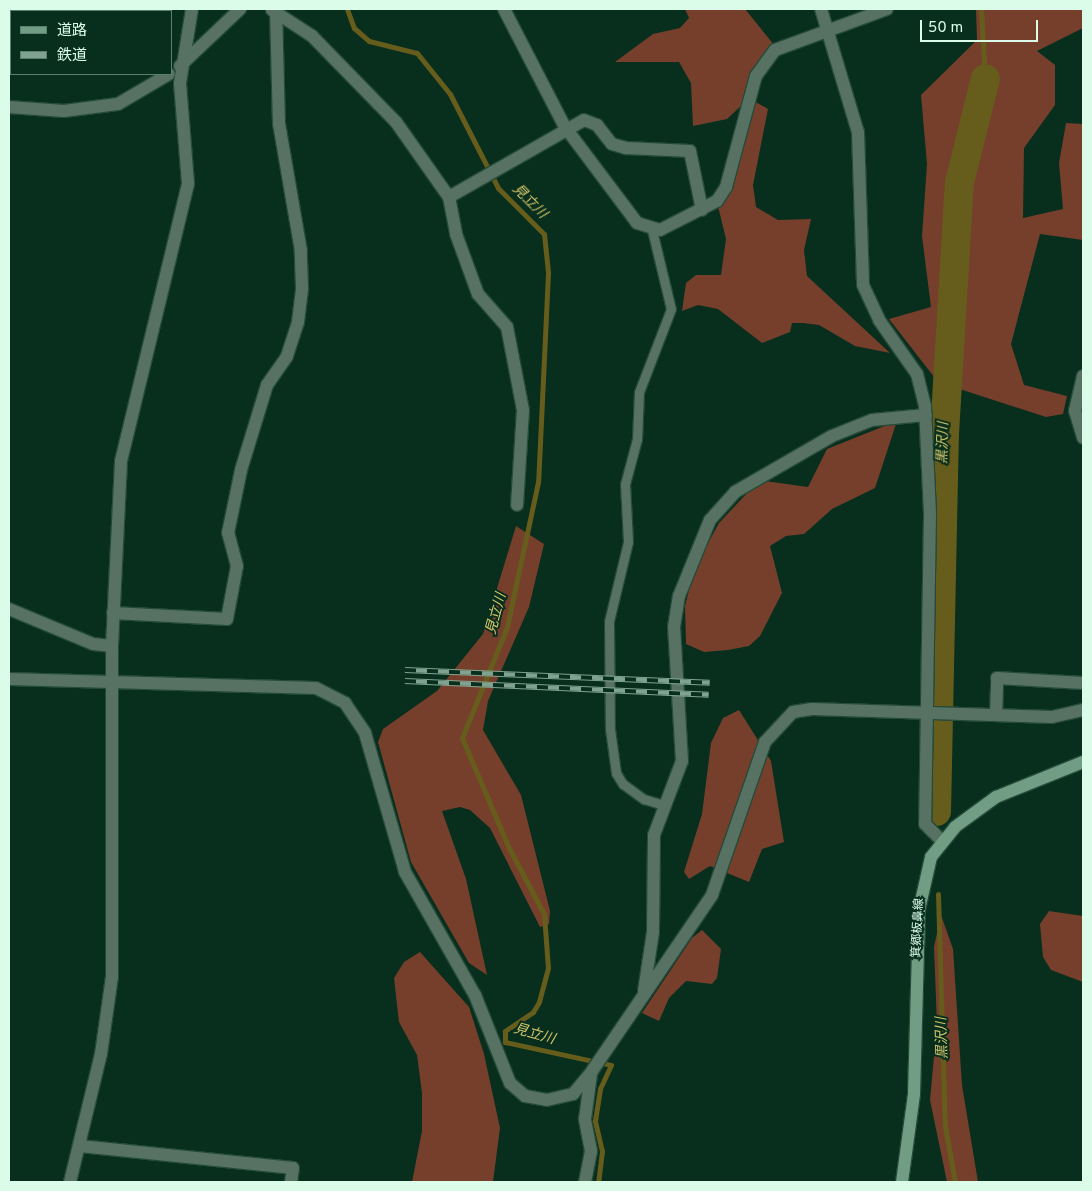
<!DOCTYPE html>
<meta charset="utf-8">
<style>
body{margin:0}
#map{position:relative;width:1092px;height:1191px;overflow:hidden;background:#082e1d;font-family:Overpass,"Noto Sans JP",sans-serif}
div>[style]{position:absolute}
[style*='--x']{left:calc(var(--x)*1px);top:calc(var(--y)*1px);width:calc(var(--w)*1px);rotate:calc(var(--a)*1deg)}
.forest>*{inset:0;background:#763f2b}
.stream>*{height:5px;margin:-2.5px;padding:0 2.5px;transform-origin:2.5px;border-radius:2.5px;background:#665d1c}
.river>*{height:29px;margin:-14.5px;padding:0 14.5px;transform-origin:14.5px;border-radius:14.5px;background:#665d1c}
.roads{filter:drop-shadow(1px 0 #254b39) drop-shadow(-1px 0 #254b39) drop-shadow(0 1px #254b39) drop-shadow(0 -1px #254b39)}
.lane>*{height:9px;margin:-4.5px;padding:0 4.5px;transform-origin:4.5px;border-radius:4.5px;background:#577263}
.street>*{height:12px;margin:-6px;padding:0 6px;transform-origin:6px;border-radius:6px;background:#577263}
.secondary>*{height:12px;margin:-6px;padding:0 6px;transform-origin:6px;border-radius:6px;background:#719d85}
.rail>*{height:5.5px;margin-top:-2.75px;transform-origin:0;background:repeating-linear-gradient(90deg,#082e1d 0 11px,#7fa390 0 22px);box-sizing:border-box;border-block:1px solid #7fa390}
span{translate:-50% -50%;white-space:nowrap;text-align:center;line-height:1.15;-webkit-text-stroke:4px #082e1d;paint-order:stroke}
.street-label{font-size:12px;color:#dafce8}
.water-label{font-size:14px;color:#d5c76c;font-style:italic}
.frame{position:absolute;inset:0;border:10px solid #dafce8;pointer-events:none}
.legend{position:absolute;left:10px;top:10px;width:162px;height:65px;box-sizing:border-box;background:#082e1d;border:1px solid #5c806e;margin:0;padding:6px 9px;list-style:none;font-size:15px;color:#dafce8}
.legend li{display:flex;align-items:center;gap:10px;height:25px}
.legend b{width:25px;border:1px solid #5c806e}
.scale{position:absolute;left:920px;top:20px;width:118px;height:22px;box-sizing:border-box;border:2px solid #dafce8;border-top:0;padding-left:6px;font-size:15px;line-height:18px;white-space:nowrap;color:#dafce8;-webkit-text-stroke:4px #082e1d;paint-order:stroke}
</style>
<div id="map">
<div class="forest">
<div style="clip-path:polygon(685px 9px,745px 9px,774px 45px,743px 104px,727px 119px,693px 126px,691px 83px,679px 62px,615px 62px,653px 34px,680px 28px,689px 18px)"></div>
<div style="clip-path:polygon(976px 9px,1083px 9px,1083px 28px,1037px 51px,1055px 65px,1055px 105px,1024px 148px,1023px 218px,1063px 209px,1059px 163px,1066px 123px,1083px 124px,1083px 240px,1040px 234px,1011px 344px,1024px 385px,1067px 396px,1063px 414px,1046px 417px,938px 382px,889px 319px,931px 307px,922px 236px,927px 164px,921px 95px,977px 40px)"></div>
<div style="clip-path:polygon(754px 101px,768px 109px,753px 185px,756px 207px,778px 220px,811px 219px,804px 250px,807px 276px,890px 353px,855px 346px,819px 325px,803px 323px,792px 323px,790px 332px,762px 343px,718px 309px,698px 305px,682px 311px,686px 283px,696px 275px,721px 275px,726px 239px,718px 206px)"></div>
<div style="clip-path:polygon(897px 421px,875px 488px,832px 509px,804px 534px,786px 536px,770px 546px,782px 593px,760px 636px,749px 646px,728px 650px,704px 652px,686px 644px,685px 606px,695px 567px,719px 523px,749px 491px,765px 481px,808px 487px,827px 449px)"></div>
<div style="clip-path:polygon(516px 526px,544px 544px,529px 607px,488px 701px,483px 730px,521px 795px,550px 911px,549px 924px,540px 927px,490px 828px,470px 810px,460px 807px,442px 811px,466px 879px,487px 975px,469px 963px,411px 862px,378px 742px,383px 729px,437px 691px,483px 634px)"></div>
<div style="clip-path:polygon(739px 710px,771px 761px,784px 842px,762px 849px,749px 882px,710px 866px,689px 879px,684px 872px,702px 814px,711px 743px,723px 718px)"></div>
<div style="clip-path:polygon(1049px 911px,1083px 916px,1083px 982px,1051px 970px,1043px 957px,1040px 924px)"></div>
<div style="clip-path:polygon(941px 915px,953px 949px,962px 1085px,978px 1182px,947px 1182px,930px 1100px,937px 1024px,934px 947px)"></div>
<div style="clip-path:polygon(702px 930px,721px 949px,717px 978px,712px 984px,686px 981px,669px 998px,659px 1021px,642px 1013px,692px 938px)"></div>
<div style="clip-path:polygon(420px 952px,469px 1007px,484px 1054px,500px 1128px,493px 1182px,412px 1182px,422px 1131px,422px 1093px,417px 1055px,399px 1022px,394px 978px,404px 962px)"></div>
</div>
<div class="stream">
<div style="--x:347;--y:9;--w:20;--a:70"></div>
<div style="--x:354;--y:28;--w:20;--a:41"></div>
<div style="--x:369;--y:41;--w:49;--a:14"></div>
<div style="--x:417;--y:53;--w:53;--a:51.2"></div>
<div style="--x:450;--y:94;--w:106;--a:62.9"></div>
<div style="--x:498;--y:188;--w:65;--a:45"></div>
<div style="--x:544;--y:234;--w:39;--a:84"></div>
<div style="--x:548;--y:273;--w:209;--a:92.7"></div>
<div style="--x:538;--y:482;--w:148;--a:102.1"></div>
<div style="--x:507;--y:627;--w:120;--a:112.1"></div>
<div style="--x:462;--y:738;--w:120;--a:66.9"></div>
<div style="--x:509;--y:848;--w:75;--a:62.1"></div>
<div style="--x:544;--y:914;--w:54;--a:85.8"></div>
<div style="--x:548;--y:968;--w:35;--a:105"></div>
<div style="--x:539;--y:1002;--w:12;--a:121"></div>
<div style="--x:533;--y:1012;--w:34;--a:146"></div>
<div style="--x:505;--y:1031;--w:11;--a:90"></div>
<div style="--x:505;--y:1042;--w:108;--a:12.2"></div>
<div style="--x:611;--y:1065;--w:26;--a:115"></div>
<div style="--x:600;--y:1089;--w:32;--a:99"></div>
<div style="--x:595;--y:1121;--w:31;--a:77"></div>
<div style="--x:602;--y:1151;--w:31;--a:97"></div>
<div style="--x:981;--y:9;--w:69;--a:86.7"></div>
<div style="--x:938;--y:894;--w:232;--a:88.3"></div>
<div style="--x:945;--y:1126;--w:57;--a:79.9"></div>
</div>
<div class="river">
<div style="--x:936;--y:811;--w:378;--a:-88.8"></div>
<div style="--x:944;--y:433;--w:251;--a:-86.6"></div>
<div style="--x:959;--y:182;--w:107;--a:-76"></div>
</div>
<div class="roads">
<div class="lane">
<div style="--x:652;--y:230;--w:81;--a:76.5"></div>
<div style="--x:671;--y:309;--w:89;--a:111.1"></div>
<div style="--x:639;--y:392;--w:47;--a:92.4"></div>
<div style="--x:637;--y:439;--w:47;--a:104.9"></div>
<div style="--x:625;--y:484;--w:58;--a:87"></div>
<div style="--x:628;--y:542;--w:81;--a:103.5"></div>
<div style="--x:609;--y:621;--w:108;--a:89.5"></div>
<div style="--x:610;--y:729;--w:44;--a:82.2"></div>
<div style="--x:616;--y:773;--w:13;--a:58"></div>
<div style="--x:623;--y:784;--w:26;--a:36"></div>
<div style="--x:644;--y:799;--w:21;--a:17"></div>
</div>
<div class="street">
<div style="--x:504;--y:9;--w:133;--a:62.7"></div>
<div style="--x:565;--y:127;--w:120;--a:53.1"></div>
<div style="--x:637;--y:223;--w:24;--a:17"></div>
<div style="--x:660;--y:230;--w:64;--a:-27"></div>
<div style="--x:717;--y:201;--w:17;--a:-57"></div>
<div style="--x:726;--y:187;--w:115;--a:-74.9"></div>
<div style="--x:756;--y:76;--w:32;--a:-54"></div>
<div style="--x:775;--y:50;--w:119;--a:-20.1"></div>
<div style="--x:821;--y:9;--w:128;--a:73.3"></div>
<div style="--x:858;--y:132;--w:153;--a:88.1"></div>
<div style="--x:863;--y:285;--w:38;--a:65"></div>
<div style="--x:879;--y:320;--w:66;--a:54.9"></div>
<div style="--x:917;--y:374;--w:34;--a:76"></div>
<div style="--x:925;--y:407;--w:107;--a:87.3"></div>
<div style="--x:930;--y:514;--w:310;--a:90.9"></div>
<div style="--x:925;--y:824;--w:24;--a:45"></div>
<div style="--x:272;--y:10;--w:48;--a:33"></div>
<div style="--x:312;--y:36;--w:120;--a:45.7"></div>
<div style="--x:396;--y:122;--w:92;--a:54.8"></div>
<div style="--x:449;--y:197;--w:38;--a:79"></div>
<div style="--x:456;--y:234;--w:64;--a:69.9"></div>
<div style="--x:478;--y:294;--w:44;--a:48.7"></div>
<div style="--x:507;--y:327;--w:85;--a:79.1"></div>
<div style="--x:523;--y:410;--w:95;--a:93.6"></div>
<div style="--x:180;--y:66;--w:83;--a:-43.5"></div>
<div style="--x:9;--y:107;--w:55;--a:4.2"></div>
<div style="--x:64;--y:111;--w:54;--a:-7.4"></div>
<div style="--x:118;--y:104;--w:59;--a:-30.5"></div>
<div style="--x:449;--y:197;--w:155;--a:-29.7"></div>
<div style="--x:584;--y:120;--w:14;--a:21"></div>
<div style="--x:597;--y:125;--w:24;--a:52"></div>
<div style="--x:612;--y:144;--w:15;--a:16"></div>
<div style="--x:626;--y:148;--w:64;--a:2.7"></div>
<div style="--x:690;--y:151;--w:60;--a:78.5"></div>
<div style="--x:1083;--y:376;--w:36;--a:103"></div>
<div style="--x:1075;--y:411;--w:28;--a:73"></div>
<div style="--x:9;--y:609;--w:91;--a:22.6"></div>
<div style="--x:93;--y:644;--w:19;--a:6"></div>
<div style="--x:113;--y:613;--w:114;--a:3"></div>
<div style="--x:227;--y:619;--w:54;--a:-79.3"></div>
<div style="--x:237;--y:566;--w:34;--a:-105"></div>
<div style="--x:228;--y:533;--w:64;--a:-78.3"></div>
<div style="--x:241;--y:470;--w:89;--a:-73"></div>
<div style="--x:267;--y:385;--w:35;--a:-55"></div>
<div style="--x:287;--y:356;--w:36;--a:-72"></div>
<div style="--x:298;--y:322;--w:34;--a:-83"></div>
<div style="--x:302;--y:288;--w:37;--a:-92"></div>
<div style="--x:301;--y:251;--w:129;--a:-99.8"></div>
<div style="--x:279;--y:124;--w:111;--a:-91.5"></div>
<div style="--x:9;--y:679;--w:307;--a:1.7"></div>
<div style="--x:316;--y:688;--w:33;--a:27"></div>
<div style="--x:345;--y:703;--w:36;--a:56"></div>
<div style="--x:365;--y:733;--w:145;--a:73.9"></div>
<div style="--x:405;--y:872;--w:142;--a:60.4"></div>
<div style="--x:475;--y:995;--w:95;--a:68.3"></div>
<div style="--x:510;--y:1083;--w:20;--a:41"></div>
<div style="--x:525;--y:1096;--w:22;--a:10"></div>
<div style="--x:547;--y:1100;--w:27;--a:-13"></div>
<div style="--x:573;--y:1094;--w:30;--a:-50"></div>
<div style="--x:592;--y:1071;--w:213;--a:-55.7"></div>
<div style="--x:712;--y:895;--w:162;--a:-70.9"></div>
<div style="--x:765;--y:742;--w:41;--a:-47"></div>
<div style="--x:793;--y:712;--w:19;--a:-9"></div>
<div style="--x:812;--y:709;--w:240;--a:1.9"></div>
<div style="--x:1052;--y:717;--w:32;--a:-13"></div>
<div style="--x:996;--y:715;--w:37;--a:-88"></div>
<div style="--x:997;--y:678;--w:86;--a:3.3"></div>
<div style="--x:644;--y:991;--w:60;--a:-81.3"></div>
<div style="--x:653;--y:932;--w:97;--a:-89.4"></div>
<div style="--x:654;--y:835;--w:79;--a:-69.3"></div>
<div style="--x:682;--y:761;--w:134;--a:-93.4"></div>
<div style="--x:674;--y:627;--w:31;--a:-81"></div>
<div style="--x:679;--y:596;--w:82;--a:-67.8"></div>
<div style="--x:710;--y:520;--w:38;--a:-48"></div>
<div style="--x:735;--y:492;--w:112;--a:-30"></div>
<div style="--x:832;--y:436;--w:43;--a:-21.8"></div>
<div style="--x:872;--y:420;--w:54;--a:-5.3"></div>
<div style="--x:80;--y:1146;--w:214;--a:5.9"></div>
<div style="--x:293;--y:1168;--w:14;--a:98"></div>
<div style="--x:70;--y:1182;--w:132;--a:-76.4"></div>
<div style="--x:101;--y:1054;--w:78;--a:-81.9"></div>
<div style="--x:112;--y:977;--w:331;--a:-90"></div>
<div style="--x:112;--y:646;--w:185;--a:-87.2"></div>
<div style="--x:121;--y:461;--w:286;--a:-76.4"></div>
<div style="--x:188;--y:183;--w:100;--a:-94.6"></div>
<div style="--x:180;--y:83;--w:75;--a:-80.8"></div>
<div style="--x:585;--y:1182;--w:32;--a:-79"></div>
<div style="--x:591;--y:1151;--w:33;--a:-101"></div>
<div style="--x:585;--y:1119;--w:45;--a:-82.4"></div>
</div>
<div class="secondary">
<div style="--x:902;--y:1182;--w:89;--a:-82.2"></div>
<div style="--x:914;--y:1094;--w:184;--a:-88.4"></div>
<div style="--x:919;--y:910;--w:54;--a:-77.2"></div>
<div style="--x:931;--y:857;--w:38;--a:-51"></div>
<div style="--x:955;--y:827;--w:51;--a:-36.2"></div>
<div style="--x:996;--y:797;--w:94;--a:-21.9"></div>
</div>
</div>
<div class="rail">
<div style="--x:405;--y:670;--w:305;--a:2.4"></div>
<div style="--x:405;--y:681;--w:304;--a:2.6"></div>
</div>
<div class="street-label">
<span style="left:919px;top:928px;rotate:-87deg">箕郷板鼻線</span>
</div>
<div class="water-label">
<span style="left:529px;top:202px;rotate:45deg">見立川</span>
<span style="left:944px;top:443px;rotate:-88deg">黒沢川</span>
<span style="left:497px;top:614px;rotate:-75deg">見立川</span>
<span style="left:534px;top:1035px;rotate:16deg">見立川</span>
<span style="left:943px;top:1038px;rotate:-92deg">黒沢川</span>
</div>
<div class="frame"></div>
<ul class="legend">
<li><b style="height:6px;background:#719d85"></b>道路</li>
<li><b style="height:6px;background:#7fa390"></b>鉄道</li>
</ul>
<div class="scale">50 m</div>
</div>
